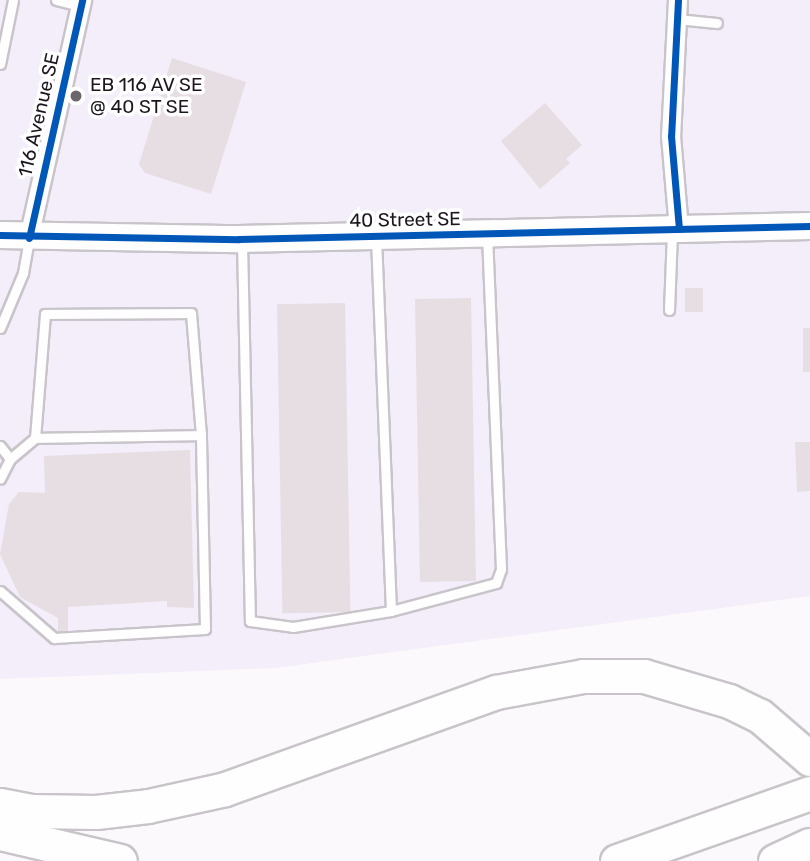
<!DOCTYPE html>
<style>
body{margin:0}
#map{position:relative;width:810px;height:861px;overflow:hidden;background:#fbf9fc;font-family:Rubik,sans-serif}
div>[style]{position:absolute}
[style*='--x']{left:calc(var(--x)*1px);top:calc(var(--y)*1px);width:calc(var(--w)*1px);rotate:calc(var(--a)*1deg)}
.industrial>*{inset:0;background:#f3eef9}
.building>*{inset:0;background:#e6dee2;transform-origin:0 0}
.roads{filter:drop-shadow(2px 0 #c9c4ca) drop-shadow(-2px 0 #c9c4ca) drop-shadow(0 2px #c9c4ca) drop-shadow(0 -2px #c9c4ca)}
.lane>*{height:9px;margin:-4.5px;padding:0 4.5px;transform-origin:4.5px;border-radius:4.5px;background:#fefeff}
.street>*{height:18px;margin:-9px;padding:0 9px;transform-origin:9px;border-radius:9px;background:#fefeff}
.secondary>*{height:26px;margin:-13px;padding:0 13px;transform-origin:13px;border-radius:13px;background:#fefeff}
.highway>*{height:33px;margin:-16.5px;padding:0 16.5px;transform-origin:16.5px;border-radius:16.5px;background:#fefeff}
.cycleway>*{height:7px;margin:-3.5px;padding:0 3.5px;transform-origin:3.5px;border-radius:3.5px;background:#0057b8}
.dots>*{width:19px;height:19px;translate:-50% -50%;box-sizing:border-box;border:4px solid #fff;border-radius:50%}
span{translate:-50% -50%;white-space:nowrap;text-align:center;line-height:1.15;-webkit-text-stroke:7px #fff;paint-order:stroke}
.poi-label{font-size:19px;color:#1e161f}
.left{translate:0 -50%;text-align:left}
.street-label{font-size:19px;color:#1e161f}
</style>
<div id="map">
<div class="industrial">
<div style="clip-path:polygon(0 0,810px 0,810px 596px,275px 668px,0 679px)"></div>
</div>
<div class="building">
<div style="clip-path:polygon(172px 58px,246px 82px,211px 194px,145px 173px,139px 164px)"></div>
<div style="clip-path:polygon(545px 103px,582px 145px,566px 159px,570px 163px,540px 189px,501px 141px)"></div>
<div style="left:685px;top:288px;width:18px;height:24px"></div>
<div style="left:471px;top:298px;width:283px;height:56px;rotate:89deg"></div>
<div style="left:345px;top:303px;width:309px;height:68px;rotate:89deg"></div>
<div style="left:803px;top:328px;width:7px;height:44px"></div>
<div style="clip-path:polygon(795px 442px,810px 442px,810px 491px,797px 492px)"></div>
<div style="clip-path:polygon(190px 450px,194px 608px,167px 607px,167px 601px,68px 607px,68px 633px,58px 633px,58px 618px,20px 597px,0 554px,9px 504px,19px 492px,45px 493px,44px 456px)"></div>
</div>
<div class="roads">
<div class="lane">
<div style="--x:56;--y:0;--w:25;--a:14"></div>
<div style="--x:677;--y:19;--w:40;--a:5.7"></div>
<div style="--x:0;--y:64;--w:65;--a:-78.5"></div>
<div style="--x:242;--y:242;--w:379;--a:88.8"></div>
<div style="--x:250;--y:621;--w:43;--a:7.9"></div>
<div style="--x:293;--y:627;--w:99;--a:-9.3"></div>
<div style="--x:391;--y:611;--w:373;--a:-92.3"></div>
<div style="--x:669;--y:310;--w:79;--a:-87.8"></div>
<div style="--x:0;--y:328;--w:60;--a:-67.3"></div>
<div style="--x:23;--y:273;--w:34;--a:-80"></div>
<div style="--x:0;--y:446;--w:16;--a:52"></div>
<div style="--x:10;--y:459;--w:22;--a:117"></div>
<div style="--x:10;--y:459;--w:33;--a:-40"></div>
<div style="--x:0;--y:591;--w:72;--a:41"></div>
<div style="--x:54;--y:638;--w:151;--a:-3.4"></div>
<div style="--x:205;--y:629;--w:194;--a:-91.2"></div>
<div style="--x:201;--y:435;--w:122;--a:-94.7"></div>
<div style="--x:191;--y:313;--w:146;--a:179.6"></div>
<div style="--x:45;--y:314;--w:124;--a:94.6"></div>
<div style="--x:35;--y:438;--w:166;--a:-1"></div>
<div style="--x:391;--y:611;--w:109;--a:-14.9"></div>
<div style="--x:496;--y:583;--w:15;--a:-70"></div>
<div style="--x:501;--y:569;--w:334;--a:-92.4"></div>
</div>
<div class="street">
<div style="--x:678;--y:0;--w:136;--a:92.9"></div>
<div style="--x:671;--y:136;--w:93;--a:85.1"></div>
<div style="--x:29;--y:238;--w:244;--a:-77.4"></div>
</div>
<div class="secondary">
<div style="--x:0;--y:235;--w:239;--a:1"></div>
<div style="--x:239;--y:239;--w:571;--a:-1.3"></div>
</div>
<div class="highway">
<div style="--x:0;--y:805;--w:33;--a:11"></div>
<div style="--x:32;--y:811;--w:64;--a:0.9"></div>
<div style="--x:96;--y:812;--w:52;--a:-6.6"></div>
<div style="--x:148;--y:806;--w:79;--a:-12.4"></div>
<div style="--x:225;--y:789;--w:288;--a:-19.7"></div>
<div style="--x:496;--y:692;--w:88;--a:-10.4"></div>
<div style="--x:583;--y:676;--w:61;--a:0"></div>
<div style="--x:644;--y:676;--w:89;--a:16.4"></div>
<div style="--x:729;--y:701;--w:34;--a:26"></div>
<div style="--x:760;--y:716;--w:66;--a:40.7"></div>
<div style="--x:0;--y:833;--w:123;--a:13.1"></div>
<div style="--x:617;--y:861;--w:205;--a:-19.4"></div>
<div style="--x:775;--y:861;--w:38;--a:-25"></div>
</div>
</div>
<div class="cycleway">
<div style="--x:678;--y:0;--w:136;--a:92.9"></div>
<div style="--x:671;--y:136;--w:93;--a:85.1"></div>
<div style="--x:0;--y:235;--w:239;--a:1"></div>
<div style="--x:239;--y:239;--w:571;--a:-1.3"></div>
<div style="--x:29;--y:238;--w:244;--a:-77.4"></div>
</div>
<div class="dots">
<div style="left:76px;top:96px;background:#6b656c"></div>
</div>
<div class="poi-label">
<span class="left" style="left:90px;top:96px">EB 116 AV SE<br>@ 40 ST SE</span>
</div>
<div class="street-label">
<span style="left:39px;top:115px;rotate:-77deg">116 Avenue SE</span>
<span style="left:405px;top:220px;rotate:-1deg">40 Street SE</span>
</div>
</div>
